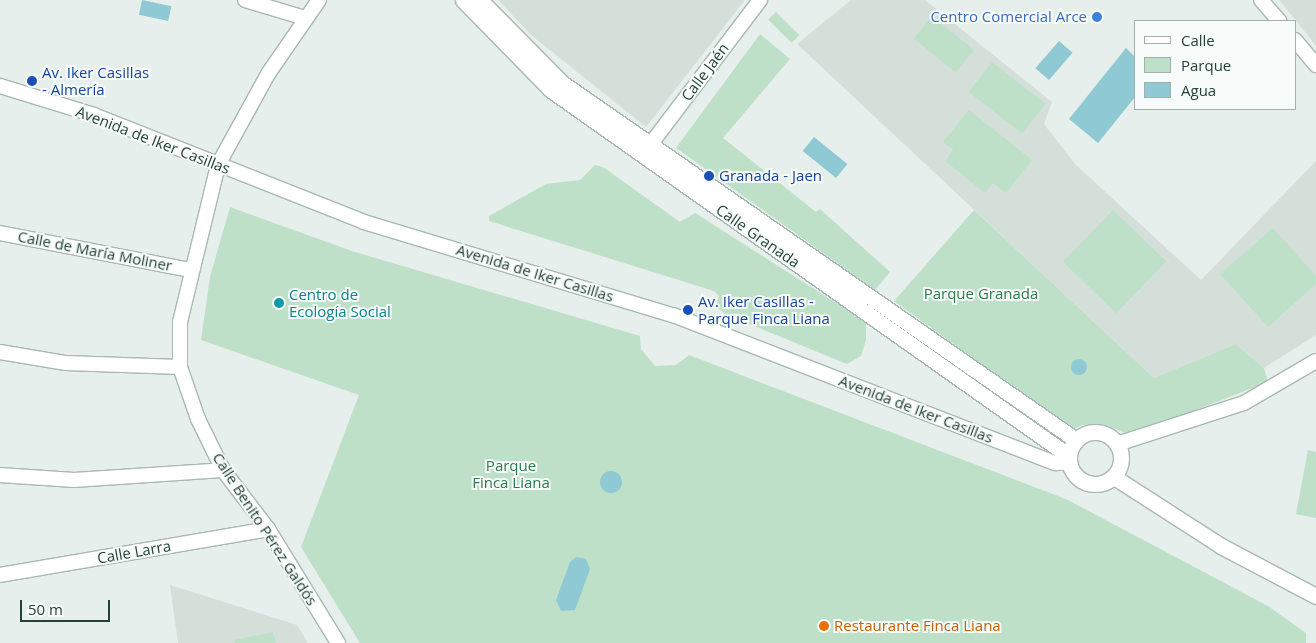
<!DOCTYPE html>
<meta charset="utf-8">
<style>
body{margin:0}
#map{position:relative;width:1316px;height:643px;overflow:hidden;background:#e6efeb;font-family:"Open Sans",sans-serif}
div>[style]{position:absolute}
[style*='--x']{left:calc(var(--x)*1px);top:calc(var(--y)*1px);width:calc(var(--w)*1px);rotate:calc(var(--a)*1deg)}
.built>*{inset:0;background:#d4dfda}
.green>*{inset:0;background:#bfe0c8;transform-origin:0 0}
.water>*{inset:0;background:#8ec9d4;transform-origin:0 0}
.round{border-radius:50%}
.roads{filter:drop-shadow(1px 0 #a8b8b2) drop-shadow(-1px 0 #a8b8b2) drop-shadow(0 1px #a8b8b2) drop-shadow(0 -1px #a8b8b2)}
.minor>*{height:14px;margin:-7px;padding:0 7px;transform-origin:7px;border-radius:7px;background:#fff}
.tertiary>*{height:15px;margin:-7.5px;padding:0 7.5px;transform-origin:7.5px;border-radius:7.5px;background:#fff}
.tertiary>.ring{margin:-7.5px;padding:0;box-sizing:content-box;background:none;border:15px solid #fff;border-radius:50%}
.dots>*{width:14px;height:14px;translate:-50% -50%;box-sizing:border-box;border:2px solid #f7fbf9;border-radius:50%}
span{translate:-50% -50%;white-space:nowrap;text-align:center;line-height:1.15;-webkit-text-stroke:4px #f7fbf9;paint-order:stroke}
.shop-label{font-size:15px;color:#366cbe}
.right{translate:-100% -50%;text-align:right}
.transit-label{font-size:15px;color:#164399}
.left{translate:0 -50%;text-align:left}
.street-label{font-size:15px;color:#24423a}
.culture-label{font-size:15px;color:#0d838f}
.park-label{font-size:15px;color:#2d7a4b}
.food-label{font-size:15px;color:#c56008}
.legend{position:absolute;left:1134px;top:20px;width:162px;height:90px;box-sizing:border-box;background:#f7fbf9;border:1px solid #a3b1ad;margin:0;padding:6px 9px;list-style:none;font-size:15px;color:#24423a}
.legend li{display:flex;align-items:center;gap:10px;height:25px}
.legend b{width:25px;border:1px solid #a3b1ad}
.scale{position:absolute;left:20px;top:600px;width:90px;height:22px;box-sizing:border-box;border:2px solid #24423a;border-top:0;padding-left:6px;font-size:15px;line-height:18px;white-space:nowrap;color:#24423a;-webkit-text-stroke:4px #f7fbf9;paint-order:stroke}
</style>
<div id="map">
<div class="built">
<div style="clip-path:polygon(498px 0,745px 0,646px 127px,531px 35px)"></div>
<div style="clip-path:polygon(851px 0,925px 0,1052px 102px,1044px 124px,1075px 164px,1201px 280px,1316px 161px,1316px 335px,1264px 368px,1236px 344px,1154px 378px,797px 44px)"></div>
<div style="clip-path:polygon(1279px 0,1316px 0,1316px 46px,1298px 23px)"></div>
<div style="clip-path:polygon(170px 585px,297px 625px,308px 643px,178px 643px)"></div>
</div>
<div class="green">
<div style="left:776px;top:12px;width:33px;height:11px;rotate:45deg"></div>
<div style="left:932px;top:16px;width:54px;height:29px;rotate:39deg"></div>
<div style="clip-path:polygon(760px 34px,790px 59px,723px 138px,816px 212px,820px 209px,890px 272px,875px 290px,676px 148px)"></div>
<div style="left:992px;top:62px;width:68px;height:38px;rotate:38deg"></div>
<div style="clip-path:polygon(969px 110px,1032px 160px,1006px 193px,993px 183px,985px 193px,945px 161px,953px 150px,943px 142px)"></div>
<div style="clip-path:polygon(595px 165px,603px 167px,680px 222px,695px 213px,866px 322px,866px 340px,861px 356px,847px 364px,725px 314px,716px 306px,719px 296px,714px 291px,489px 221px,489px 216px,546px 184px,580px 180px)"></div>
<div style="clip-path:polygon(230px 207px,352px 251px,640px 336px,641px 349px,655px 366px,676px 365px,689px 355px,1066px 499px,1268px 606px,1306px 633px,1306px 643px,360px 643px,301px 547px,359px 395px,201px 340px,210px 277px)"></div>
<div style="clip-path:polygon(974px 210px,1154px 378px,1236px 344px,1264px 368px,1268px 382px,1131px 435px,1103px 424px,1082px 425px,1072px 430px,894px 301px)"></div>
<div style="left:1113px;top:210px;width:74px;height:72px;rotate:44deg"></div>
<div style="clip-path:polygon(1273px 228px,1316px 276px,1316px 284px,1268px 327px,1220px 274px)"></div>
<div style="clip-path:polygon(1308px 450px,1316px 452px,1316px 518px,1296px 514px)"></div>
<div style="clip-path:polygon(273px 632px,276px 643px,235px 643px,234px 640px)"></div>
</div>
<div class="water">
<div style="left:142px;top:0;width:30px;height:15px;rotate:12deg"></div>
<div style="left:1059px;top:41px;width:18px;height:36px;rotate:41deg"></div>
<div style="clip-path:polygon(1126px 48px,1135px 57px,1135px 97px,1098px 143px,1069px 119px)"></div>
<div style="left:814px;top:137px;width:43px;height:18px;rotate:39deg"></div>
<div class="round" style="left:1071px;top:359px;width:16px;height:16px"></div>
<div class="round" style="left:600px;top:471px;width:22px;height:22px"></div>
<div style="clip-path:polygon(576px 557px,586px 559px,590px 569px,575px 610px,561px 611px,556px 600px,570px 562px)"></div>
</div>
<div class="roads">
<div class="minor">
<div style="--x:245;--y:0;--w:63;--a:16.7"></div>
<div style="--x:319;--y:0;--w:90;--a:124.6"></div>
<div style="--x:268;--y:74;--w:104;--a:118.8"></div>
<div style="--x:218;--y:165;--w:162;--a:103.6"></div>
<div style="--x:180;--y:322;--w:45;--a:90"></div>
<div style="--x:180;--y:367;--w:55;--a:70.9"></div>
<div style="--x:198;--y:419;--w:57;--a:63.9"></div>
<div style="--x:223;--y:470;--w:74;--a:52.7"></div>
<div style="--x:268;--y:529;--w:134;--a:58.4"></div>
<div style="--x:1261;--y:0;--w:28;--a:49"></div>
<div style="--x:1295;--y:40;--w:33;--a:50"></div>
<div style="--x:0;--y:86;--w:98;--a:17.1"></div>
<div style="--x:94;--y:115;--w:290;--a:21.6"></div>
<div style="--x:364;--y:222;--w:323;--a:16.8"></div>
<div style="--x:673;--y:315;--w:410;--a:21.2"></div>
<div style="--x:1055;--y:463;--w:14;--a:0"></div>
<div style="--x:650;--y:145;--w:182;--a:-52.8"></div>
<div style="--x:0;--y:233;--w:194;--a:11"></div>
<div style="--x:0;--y:352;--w:67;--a:9.5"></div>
<div style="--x:66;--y:363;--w:114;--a:2"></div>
<div style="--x:1117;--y:444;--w:133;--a:-17.9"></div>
<div style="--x:1244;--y:403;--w:83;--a:-30.3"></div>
<div style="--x:0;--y:475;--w:74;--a:3.9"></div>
<div style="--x:74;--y:480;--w:149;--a:-3.8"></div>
<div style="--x:0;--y:575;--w:272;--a:-9.7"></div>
</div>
<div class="tertiary">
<div style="--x:463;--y:0;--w:126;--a:45.6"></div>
<div style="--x:551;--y:90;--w:634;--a:35.24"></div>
<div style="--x:480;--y:0;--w:117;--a:45.3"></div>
<div style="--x:562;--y:83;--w:626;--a:34.78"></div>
<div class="ring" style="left:1069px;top:432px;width:37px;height:37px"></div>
<div style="--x:1114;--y:477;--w:127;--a:32.8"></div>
<div style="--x:1221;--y:546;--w:107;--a:27.8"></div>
</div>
</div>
<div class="dots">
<div style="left:1097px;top:17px;background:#3f7fe0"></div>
<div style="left:32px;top:81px;background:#1a4fb4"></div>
<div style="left:709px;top:176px;background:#1a4fb4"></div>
<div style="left:279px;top:303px;background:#0f9aa8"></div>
<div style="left:688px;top:310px;background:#1a4fb4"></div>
<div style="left:824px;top:626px;background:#e8710a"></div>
</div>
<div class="shop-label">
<span class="right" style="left:1087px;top:17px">Centro Comercial Arce</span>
</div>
<div class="transit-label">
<span class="left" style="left:42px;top:81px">Av. Iker Casillas<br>- Almería</span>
<span class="left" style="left:719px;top:176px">Granada - Jaen</span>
<span class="left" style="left:698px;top:310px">Av. Iker Casillas -<br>Parque Finca Liana</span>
</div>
<div class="street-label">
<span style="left:705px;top:72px;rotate:-53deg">Calle Jaén</span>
<span style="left:153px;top:140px;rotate:21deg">Avenida de Iker Casillas</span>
<span style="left:758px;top:236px;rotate:35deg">Calle Granada</span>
<span style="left:95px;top:251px;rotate:11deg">Calle de María Moliner</span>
<span style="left:535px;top:273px;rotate:17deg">Avenida de Iker Casillas</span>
<span style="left:916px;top:409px;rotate:21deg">Avenida de Iker Casillas</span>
<span style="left:265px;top:529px;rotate:57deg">Calle Benito Pérez Galdós</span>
<span style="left:134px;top:552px;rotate:-10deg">Calle Larra</span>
</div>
<div class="culture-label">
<span class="left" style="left:289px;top:303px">Centro de<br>Ecología Social</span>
</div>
<div class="park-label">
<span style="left:981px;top:294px">Parque Granada</span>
<span style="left:511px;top:474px">Parque<br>Finca Liana</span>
</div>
<div class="food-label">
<span class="left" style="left:834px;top:626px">Restaurante Finca Liana</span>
</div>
<ul class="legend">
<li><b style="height:6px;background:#fff"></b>Calle</li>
<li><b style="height:14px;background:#bfe0c8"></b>Parque</li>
<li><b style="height:14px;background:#8ec9d4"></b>Agua</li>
</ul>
<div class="scale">50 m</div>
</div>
